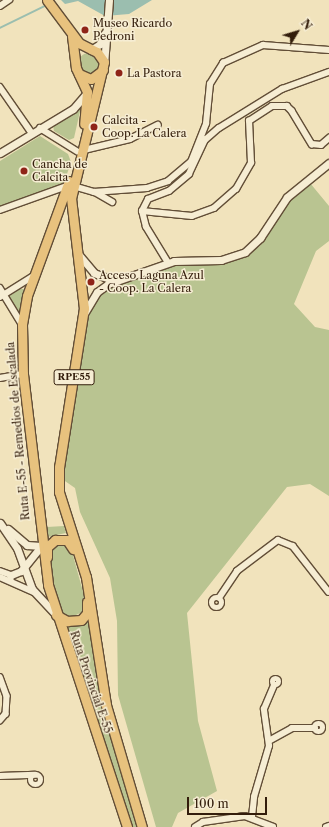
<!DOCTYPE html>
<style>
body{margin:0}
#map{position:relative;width:329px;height:827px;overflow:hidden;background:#f1e3bc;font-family:"Libre Caslon Text",serif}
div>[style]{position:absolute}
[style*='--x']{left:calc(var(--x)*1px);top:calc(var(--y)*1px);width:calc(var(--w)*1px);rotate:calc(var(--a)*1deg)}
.green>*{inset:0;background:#b9c491}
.round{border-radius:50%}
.water>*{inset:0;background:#9bbeaf}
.stream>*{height:1.5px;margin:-0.75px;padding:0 0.75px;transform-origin:0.75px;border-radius:0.75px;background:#9bbeaf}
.roads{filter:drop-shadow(1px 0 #624e37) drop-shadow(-1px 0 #624e37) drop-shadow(0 1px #624e37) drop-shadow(0 -1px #624e37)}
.minor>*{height:5.5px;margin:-2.75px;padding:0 2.75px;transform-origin:2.75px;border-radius:2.75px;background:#f6edd3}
.minor>.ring{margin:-2.75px;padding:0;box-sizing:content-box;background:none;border:5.5px solid #f6edd3;border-radius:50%}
.tertiary>*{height:7px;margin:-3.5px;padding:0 3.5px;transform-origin:3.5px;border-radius:3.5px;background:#f6edd3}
.primary>*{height:9px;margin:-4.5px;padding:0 4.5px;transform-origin:4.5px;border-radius:4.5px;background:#e8c27e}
.dots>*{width:11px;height:11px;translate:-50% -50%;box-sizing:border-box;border:2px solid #f6edd3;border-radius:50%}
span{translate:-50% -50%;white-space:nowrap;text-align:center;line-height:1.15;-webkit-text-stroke:3px #f6edd3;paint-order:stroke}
.shield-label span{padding:1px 3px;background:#f6edd3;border:1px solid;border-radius:3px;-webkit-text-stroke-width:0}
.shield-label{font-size:10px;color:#331d0b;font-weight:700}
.poi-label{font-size:11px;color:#331d0b}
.left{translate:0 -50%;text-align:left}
.street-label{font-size:11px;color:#331d0b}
.north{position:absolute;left:277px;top:12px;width:40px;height:40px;-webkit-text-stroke:3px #f6edd3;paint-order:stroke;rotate:52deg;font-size:11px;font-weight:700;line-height:16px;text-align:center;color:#331d0b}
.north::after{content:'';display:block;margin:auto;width:14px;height:18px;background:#331d0b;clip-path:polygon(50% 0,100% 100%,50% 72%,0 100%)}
.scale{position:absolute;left:187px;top:797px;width:80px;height:18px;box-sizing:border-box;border:2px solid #331d0b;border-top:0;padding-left:5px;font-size:12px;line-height:14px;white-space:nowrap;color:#331d0b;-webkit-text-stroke:3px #f6edd3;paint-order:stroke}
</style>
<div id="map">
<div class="green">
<div class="round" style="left:78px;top:53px;width:22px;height:22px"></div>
<div style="clip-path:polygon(81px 107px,74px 138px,69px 140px,54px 131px,53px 125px)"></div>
<div style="clip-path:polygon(40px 136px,68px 154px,71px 162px,64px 183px,0 206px,0 161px)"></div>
<div style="clip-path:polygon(310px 183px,329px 206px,329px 241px,316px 251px,294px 304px,315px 327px,329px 330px,329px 496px,310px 484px,287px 487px,187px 613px,198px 721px,217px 791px,178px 813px,172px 827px,156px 827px,118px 695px,117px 621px,110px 578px,80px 512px,75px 488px,62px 479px,88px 315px,99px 297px,111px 288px,175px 264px,220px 265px,248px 254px,260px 246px,287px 203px)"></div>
<div style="clip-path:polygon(20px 289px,24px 289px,19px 315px,8px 297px)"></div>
<div style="clip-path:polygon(38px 498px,44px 499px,47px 527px,64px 526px,66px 533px,47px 537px)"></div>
<div style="clip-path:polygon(63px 542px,71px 548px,85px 599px,84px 611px,70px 618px,61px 612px,49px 565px,49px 548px)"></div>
<div style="clip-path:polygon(88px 617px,139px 827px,131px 827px,63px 624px)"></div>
</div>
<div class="water">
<div style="clip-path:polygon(61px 0,152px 0,129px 14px,105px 16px,78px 1px,65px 4px)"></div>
</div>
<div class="stream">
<div style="--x:0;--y:28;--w:52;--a:-26.1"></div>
</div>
<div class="roads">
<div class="minor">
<div style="--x:0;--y:6;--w:11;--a:-34"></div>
<div style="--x:0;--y:87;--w:56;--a:55.2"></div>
<div style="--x:40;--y:128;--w:44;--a:31.9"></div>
<div style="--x:84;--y:150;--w:47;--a:-13.4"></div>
<div style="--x:130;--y:139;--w:31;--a:-27"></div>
<div style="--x:73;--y:186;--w:22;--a:16"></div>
<div style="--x:94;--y:192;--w:53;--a:-4.3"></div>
<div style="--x:147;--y:188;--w:22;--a:-18"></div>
<div style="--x:168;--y:181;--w:30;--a:-40"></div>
<div style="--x:191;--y:162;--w:41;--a:-68.5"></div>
<div style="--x:206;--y:124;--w:40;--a:-84.3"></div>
<div style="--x:210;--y:84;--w:25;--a:-58"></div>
<div style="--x:223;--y:63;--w:44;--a:-24.2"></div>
<div style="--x:263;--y:45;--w:66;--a:4.3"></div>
<div style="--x:95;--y:192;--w:20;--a:30"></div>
<div style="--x:0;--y:210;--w:71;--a:-19.7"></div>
<div style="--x:142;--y:211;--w:50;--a:5.7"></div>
<div style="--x:192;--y:216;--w:23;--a:-20"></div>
<div style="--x:214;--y:208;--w:29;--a:-41"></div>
<div style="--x:236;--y:189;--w:30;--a:-60"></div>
<div style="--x:251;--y:163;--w:42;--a:-92.7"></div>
<div style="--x:249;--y:121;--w:27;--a:-33"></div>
<div style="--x:272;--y:106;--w:15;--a:0"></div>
<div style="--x:287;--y:106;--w:7;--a:45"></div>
<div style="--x:292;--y:111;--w:39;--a:59"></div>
<div style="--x:312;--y:144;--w:9;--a:6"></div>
<div style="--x:321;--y:145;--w:11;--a:-41"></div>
<div style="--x:168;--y:263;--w:42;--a:-121.4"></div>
<div style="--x:146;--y:227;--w:16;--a:-104"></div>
<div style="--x:142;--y:211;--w:13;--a:-63"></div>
<div style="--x:148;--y:199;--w:22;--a:-21"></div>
<div style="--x:169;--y:191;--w:26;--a:-40"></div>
<div style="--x:189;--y:174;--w:38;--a:-65"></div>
<div style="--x:205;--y:140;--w:18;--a:-41"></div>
<div style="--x:219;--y:128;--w:74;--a:-31.8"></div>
<div style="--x:282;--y:89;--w:50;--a:-19.9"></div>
<div style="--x:0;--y:288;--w:42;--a:58.6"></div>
<div style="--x:0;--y:297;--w:39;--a:-32"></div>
<div style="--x:0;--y:378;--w:23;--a:-10"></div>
<div style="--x:0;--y:571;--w:12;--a:20"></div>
<div style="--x:11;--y:575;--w:4;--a:90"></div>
<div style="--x:0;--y:577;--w:36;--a:24"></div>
<div class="ring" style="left:211.5px;top:597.5px;width:5.5px;height:5.5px"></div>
<div style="--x:219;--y:598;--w:32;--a:-56"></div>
<div style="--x:237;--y:571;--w:51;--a:-37.1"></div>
<div style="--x:278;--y:540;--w:16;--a:22"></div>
<div style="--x:293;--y:546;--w:58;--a:52"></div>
<div style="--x:0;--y:677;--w:20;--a:70"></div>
<div style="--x:7;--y:696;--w:18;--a:93"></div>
<div style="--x:6;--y:714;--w:9;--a:131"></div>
<div class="ring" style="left:272.5px;top:678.5px;width:1.5px;height:1.5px"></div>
<div class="ring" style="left:315px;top:724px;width:2.5px;height:2.5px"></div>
<div style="--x:269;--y:741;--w:26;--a:-29"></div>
<div style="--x:292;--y:728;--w:23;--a:0"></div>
<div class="ring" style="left:30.5px;top:774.5px;width:5.5px;height:5.5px"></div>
<div style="--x:0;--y:776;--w:35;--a:-2"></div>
<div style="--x:252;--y:817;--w:20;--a:-84"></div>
<div style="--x:254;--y:797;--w:53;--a:-73.6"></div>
<div style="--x:269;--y:746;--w:37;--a:-98"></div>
<div style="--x:264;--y:709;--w:25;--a:-67"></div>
<div style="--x:195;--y:827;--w:9;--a:-32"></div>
<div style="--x:203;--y:822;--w:42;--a:-8.1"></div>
<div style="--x:245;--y:816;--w:30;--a:21"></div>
<div style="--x:326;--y:827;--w:3;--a:-18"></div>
</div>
<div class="tertiary">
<div style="--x:91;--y:50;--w:11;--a:-34"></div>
<div style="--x:100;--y:44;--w:12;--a:-66"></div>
<div style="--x:104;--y:65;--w:65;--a:-85.6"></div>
<div style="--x:0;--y:153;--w:85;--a:-31.1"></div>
<div style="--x:73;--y:109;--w:20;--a:-49"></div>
<div style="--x:79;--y:255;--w:23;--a:50"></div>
<div style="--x:94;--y:273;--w:22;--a:21"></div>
<div style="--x:85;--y:312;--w:23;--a:-59"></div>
<div style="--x:97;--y:292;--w:14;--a:-36"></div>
<div style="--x:108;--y:284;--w:70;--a:-19.2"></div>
<div style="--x:174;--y:261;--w:47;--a:-1.2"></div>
<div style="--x:221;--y:260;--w:25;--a:-18"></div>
<div style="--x:245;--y:252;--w:21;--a:-43"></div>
<div style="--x:260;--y:238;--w:49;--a:-56.6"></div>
<div style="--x:287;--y:197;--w:54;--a:-39"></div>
<div style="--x:0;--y:523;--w:30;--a:56"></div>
<div style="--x:17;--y:548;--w:44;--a:69.9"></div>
<div style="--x:32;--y:589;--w:35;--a:47"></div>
<div style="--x:8;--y:529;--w:25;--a:40"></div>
<div style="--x:27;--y:545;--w:14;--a:4"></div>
<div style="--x:11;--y:575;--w:11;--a:-22"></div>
<div style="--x:21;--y:571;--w:32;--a:-51"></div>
</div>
<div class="primary">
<div style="--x:47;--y:0;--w:54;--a:53.3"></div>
<div style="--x:79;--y:43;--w:20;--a:27"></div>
<div style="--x:97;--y:52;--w:12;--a:55"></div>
<div style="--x:104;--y:62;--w:140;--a:103.6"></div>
<div style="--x:71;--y:198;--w:111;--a:83.3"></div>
<div style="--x:84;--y:308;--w:161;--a:98.9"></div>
<div style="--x:59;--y:467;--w:25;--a:90"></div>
<div style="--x:59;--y:492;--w:89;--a:72.4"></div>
<div style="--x:86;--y:577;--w:130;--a:81.1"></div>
<div style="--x:106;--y:705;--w:127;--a:73.6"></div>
<div style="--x:72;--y:36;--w:32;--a:83"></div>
<div style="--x:76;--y:68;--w:26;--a:65"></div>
<div style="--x:87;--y:92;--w:32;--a:95"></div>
<div style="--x:79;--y:74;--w:13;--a:23"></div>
<div style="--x:91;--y:79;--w:15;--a:-37"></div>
<div style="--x:69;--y:181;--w:122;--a:110.1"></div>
<div style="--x:27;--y:296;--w:28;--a:100"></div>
<div style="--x:22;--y:324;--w:50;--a:88.9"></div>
<div style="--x:23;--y:374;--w:212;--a:83.2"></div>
<div style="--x:48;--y:585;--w:255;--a:71.9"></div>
<div style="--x:47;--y:557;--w:10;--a:-90"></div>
<div style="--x:47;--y:547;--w:11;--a:-41"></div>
<div style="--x:55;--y:540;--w:12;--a:0"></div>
<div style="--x:67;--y:540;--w:11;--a:56"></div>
<div style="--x:56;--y:615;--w:13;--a:29"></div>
<div style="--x:67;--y:621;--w:14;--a:-4"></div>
<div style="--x:81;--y:620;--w:9;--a:-49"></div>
<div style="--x:87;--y:613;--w:11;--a:-90"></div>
</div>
</div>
<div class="dots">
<div style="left:85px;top:30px;background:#8f2418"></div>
<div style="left:119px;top:73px;background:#8f2418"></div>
<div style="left:94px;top:127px;background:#8f2418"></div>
<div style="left:24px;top:171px;background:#8f2418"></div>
<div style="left:91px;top:282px;background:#8f2418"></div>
</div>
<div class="shield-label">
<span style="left:74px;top:377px">RPE55</span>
</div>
<div class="poi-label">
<span class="left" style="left:93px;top:30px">Museo Ricardo<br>Pedroni</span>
<span class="left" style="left:127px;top:73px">La Pastora</span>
<span class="left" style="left:102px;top:127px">Calcita -<br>Coop. La Calera</span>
<span class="left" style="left:32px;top:171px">Cancha de<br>Calcita</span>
<span class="left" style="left:99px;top:282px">Acceso Laguna Azul<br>- Coop. La Calera</span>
</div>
<div class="street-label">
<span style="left:18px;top:431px;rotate:-95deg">Ruta E-55 - Remedios de Escalada</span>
<span style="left:91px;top:682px;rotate:71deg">Ruta Provincial E-55</span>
</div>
<div class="north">N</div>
<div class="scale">100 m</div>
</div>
